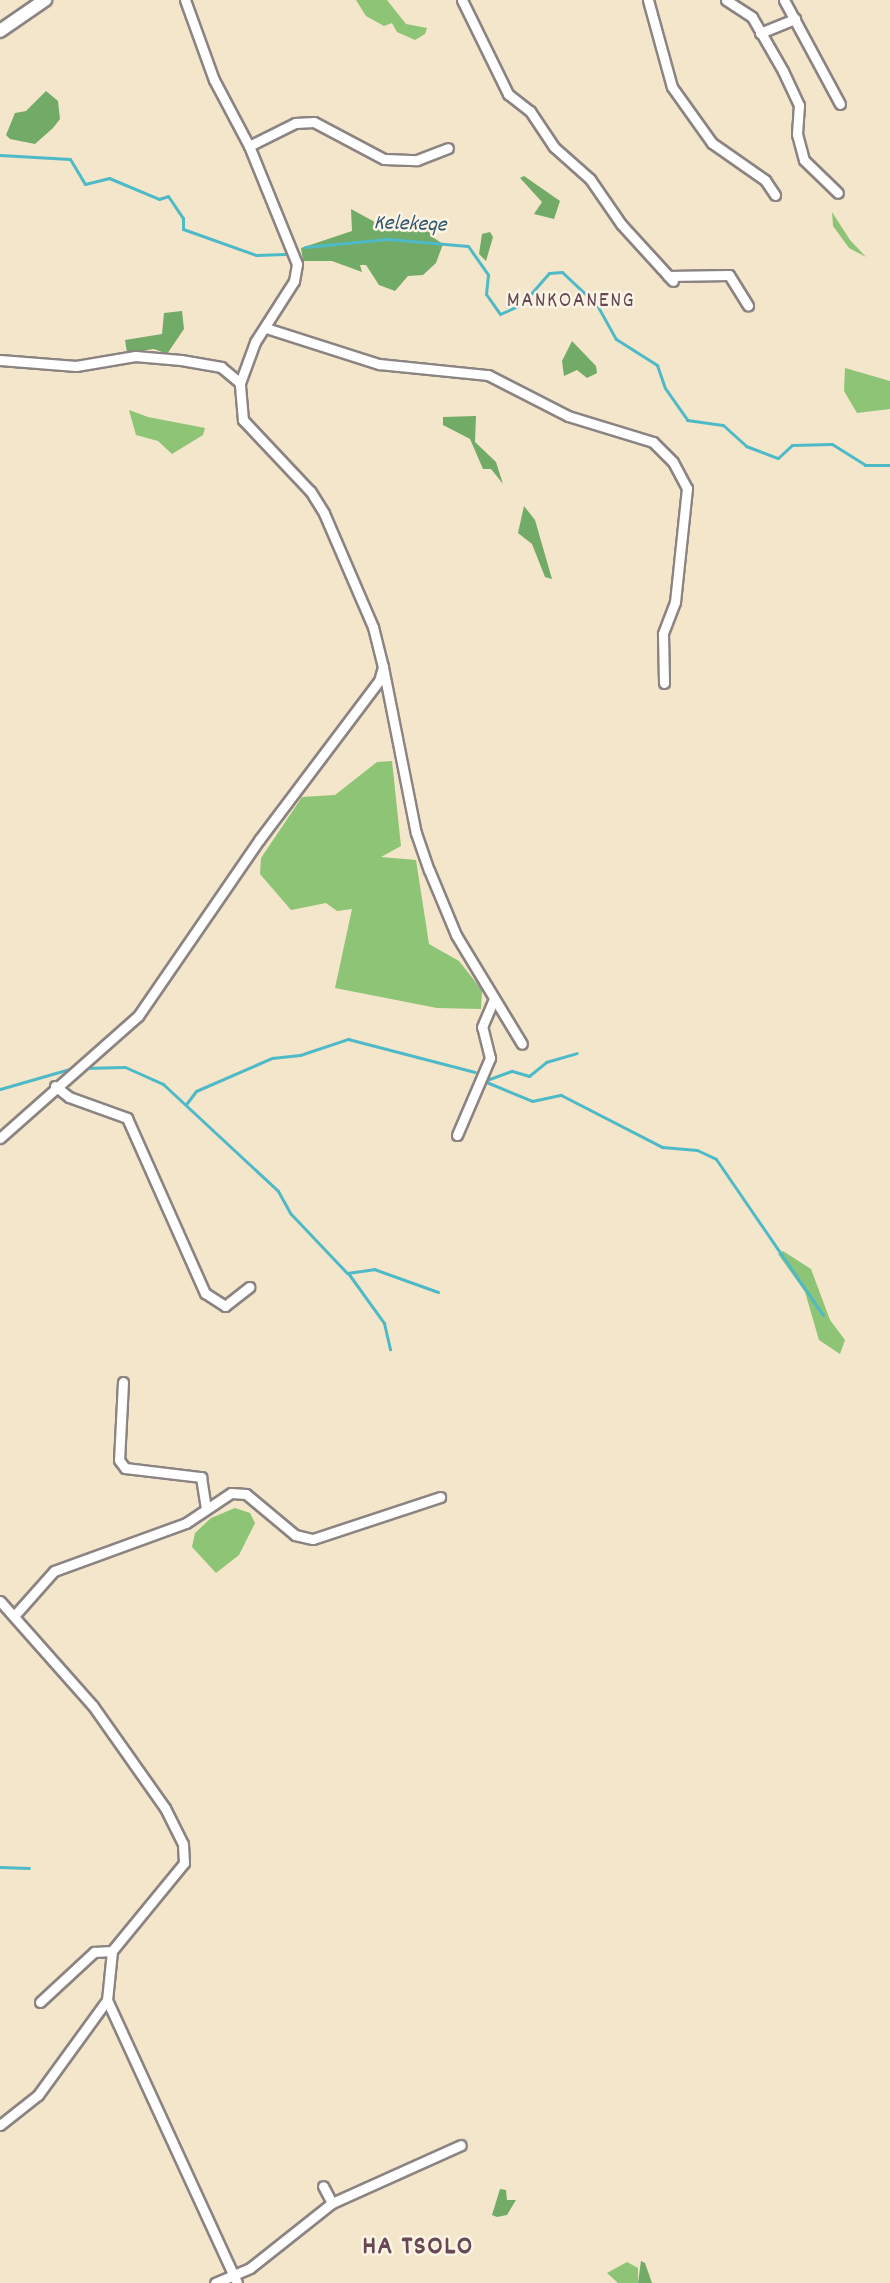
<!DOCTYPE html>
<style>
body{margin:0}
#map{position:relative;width:890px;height:2283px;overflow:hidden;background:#f4e6cb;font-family:Dekko,sans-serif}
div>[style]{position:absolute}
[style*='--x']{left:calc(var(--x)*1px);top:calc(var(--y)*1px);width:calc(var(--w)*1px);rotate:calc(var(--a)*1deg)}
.green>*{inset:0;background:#8dc476}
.forest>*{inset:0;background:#72aa67}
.stream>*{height:3px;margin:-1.5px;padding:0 1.5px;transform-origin:1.5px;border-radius:1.5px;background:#4ebac8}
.roads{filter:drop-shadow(2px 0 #8b8483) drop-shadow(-2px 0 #8b8483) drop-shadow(0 2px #8b8483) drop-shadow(0 -2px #8b8483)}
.minor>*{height:9px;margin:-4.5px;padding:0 4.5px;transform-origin:4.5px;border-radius:4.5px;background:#fff}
.major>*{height:12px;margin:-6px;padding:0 6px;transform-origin:6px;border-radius:6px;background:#fff}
span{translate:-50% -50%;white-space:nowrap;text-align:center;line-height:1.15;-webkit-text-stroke:5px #fcf5e5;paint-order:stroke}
.water-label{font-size:22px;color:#31576c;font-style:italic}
.neighbourhood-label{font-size:22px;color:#664954;letter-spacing:1.5px}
.district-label{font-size:27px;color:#664954;font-weight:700;letter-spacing:1.5px}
</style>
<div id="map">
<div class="green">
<div style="clip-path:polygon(356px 0,387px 0,406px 24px,427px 28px,425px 34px,415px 40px,397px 32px,392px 23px,384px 26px,366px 16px)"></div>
<div style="clip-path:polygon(832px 212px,850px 240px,866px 257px,849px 248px,833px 226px)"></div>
<div style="clip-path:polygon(845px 368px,890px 381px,890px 409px,857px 413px,844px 391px)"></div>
<div style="clip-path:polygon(129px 410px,148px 417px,205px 428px,203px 435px,172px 454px,158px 441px,136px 435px)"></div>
<div style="clip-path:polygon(392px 761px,401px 846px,381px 857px,416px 860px,429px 944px,459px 961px,482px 990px,481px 1009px,437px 1008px,335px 988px,352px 909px,337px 911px,326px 903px,291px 910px,260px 874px,261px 858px,302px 797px,335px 795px,377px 762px)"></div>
<div style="clip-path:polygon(783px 1251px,811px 1269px,830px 1320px,845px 1340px,840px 1354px,819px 1340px,805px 1292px,778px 1254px)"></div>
<div style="clip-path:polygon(235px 1508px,250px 1513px,255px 1523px,239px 1555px,216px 1573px,192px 1547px,195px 1533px,211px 1518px)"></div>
<div style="clip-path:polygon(627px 2262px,638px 2268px,638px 2283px,618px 2283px,607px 2273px)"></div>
</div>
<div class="forest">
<div style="clip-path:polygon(46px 91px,58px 101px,60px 119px,53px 128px,35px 144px,10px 139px,6px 135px,15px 113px,26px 111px)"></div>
<div style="clip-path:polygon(524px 176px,560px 201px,554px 219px,534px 214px,542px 202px,520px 178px)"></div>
<div style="clip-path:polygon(351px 209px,382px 226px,425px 218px,431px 236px,443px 244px,436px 263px,423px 275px,408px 276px,395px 291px,379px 285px,366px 265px,360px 265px,362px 272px,332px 261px,303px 261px,301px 248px,352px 231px)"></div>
<div style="clip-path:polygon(490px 232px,493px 237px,486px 261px,479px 254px,482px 234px)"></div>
<div style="clip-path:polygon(182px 311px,184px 329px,167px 354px,154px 349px,127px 353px,125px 340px,162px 334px,164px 313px)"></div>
<div style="clip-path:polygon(572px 341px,596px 366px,597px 373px,587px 378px,577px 370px,564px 376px,562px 361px)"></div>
<div style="clip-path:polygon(476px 416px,475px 442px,496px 462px,503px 484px,491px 469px,483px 469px,470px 439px,443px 425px,443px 417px)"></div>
<div style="clip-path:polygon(524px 506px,535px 520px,552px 579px,545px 577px,532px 544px,518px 533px)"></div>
<div style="clip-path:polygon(500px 2189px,506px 2190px,507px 2200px,516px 2200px,507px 2215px,497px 2217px,492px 2215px)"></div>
<div style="clip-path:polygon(641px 2261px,645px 2263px,652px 2283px,638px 2283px)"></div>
</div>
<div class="stream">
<div style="--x:0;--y:155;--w:70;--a:3.3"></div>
<div style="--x:70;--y:159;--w:29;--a:59"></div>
<div style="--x:85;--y:184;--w:25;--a:-14"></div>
<div style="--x:109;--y:178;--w:54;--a:22.8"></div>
<div style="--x:159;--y:199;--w:9;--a:-18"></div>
<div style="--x:168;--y:196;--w:27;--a:56"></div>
<div style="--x:183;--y:218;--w:11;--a:90"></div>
<div style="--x:183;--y:229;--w:77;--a:19.6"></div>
<div style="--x:256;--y:255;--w:29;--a:-2"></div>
<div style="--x:305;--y:247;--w:83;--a:-5.5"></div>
<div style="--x:388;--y:239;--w:80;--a:5"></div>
<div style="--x:468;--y:246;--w:35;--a:55"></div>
<div style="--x:488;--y:275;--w:19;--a:96"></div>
<div style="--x:486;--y:294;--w:24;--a:55"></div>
<div style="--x:500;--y:314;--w:24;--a:-24"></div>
<div style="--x:522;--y:304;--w:41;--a:-48.9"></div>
<div style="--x:549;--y:273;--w:13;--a:-4"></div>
<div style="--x:562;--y:272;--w:48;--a:43.3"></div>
<div style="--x:597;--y:305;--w:39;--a:61"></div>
<div style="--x:616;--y:339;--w:49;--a:32.4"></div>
<div style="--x:657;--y:365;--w:24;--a:71"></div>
<div style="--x:665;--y:388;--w:39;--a:55"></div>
<div style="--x:687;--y:420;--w:36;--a:8"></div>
<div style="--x:723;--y:425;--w:31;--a:42"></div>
<div style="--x:746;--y:446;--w:34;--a:21"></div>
<div style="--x:778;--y:458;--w:19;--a:-43"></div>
<div style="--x:792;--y:445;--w:40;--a:-1.4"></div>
<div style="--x:832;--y:444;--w:39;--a:32"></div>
<div style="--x:865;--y:465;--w:25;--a:0"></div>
<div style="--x:83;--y:1068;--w:42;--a:-1.4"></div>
<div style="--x:125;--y:1067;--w:42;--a:24.1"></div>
<div style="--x:163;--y:1084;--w:157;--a:42.9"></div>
<div style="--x:278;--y:1191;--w:26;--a:61"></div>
<div style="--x:291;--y:1214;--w:81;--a:46.5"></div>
<div style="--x:347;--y:1273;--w:27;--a:-8"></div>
<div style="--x:374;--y:1269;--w:68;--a:19.8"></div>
<div style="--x:484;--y:1081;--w:52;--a:22.6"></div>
<div style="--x:532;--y:1101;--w:30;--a:-12"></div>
<div style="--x:561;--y:1095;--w:114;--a:27.2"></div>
<div style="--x:662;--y:1147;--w:35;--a:5"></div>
<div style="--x:697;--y:1150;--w:21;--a:25"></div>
<div style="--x:716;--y:1159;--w:189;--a:55.6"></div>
<div style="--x:484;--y:1081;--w:30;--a:-20"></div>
<div style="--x:512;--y:1071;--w:18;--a:16"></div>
<div style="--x:529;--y:1076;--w:22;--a:-39"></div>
<div style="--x:546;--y:1062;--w:32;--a:-16"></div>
<div style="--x:0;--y:1089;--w:76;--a:-16"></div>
<div style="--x:187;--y:1103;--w:15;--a:-53"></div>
<div style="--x:196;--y:1091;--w:83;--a:-23.5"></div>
<div style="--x:272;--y:1058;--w:28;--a:-6"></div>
<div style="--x:300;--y:1055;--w:51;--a:-18.4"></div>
<div style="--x:348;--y:1039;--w:131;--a:14.6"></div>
<div style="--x:348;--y:1273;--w:62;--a:54.2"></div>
<div style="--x:384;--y:1323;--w:27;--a:77"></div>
<div style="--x:0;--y:1867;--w:29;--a:2"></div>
</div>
<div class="roads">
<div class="minor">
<div style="--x:462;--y:0;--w:105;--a:63.9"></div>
<div style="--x:508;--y:94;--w:28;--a:38"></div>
<div style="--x:530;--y:111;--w:43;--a:56.3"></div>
<div style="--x:554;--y:147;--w:48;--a:41.6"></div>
<div style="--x:590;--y:179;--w:55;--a:55.4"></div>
<div style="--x:621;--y:224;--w:77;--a:47.6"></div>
<div style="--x:648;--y:0;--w:90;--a:74.6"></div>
<div style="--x:672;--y:87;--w:69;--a:54.5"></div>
<div style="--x:712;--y:143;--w:65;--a:34.9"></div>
<div style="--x:765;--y:180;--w:18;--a:56"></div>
<div style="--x:726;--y:0;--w:31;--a:33"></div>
<div style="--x:752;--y:17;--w:62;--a:60.1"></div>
<div style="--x:783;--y:71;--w:38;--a:65"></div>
<div style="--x:799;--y:105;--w:29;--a:94"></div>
<div style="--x:797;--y:134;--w:27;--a:75"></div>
<div style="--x:804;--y:160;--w:47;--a:44.1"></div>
<div style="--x:784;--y:0;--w:118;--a:61.7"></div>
<div style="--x:760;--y:33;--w:38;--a:-22"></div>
<div style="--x:249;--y:146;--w:51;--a:-26.6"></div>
<div style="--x:295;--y:123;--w:19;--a:-3"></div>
<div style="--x:314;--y:122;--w:79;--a:27.9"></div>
<div style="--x:384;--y:159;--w:33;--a:2"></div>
<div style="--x:417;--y:160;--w:33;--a:-21"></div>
<div style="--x:668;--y:276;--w:61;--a:-0.9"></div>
<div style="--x:729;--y:275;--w:36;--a:58"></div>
<div style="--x:266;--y:328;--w:119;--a:17.7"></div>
<div style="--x:379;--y:364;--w:110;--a:5.8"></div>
<div style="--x:488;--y:375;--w:90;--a:27.1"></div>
<div style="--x:568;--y:416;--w:89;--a:17"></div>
<div style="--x:653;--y:442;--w:28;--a:45"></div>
<div style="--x:673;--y:462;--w:30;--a:62"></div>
<div style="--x:687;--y:488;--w:115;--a:96"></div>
<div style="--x:675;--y:602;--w:34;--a:111"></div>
<div style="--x:663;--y:634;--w:49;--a:88.8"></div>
<div style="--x:0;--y:360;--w:76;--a:4.5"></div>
<div style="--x:76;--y:366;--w:60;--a:-9.6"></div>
<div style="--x:135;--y:356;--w:46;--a:5"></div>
<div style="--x:181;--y:360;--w:41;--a:9.9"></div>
<div style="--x:221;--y:367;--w:25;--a:40"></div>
<div style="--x:383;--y:667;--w:169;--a:78.8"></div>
<div style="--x:416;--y:833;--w:39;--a:71"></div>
<div style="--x:429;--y:870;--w:70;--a:67.4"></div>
<div style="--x:456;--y:935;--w:127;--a:58.8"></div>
<div style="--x:55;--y:1086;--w:18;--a:38"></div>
<div style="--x:69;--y:1097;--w:62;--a:19.9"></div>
<div style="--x:127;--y:1118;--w:192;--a:66"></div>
<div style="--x:205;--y:1293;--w:24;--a:33"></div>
<div style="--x:225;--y:1306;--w:31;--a:-38"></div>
<div style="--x:457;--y:1135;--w:84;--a:-66.8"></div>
<div style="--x:490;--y:1058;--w:32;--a:-104"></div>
<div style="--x:482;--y:1027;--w:28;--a:-67"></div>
<div style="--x:0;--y:1138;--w:184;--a:-41.5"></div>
<div style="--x:138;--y:1016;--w:214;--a:-55.5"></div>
<div style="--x:259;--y:840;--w:199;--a:-53"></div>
<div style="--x:379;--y:681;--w:15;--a:-74"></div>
<div style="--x:383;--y:667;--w:41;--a:-104"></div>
<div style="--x:373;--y:627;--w:124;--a:-113.3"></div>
<div style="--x:324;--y:513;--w:26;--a:-122"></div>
<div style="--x:310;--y:491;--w:98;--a:-133.3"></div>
<div style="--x:243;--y:420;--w:37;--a:-95"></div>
<div style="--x:240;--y:383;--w:44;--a:-69.9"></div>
<div style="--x:255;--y:342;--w:72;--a:-57.4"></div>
<div style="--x:294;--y:281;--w:17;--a:-80"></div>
<div style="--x:297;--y:264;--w:127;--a:-112.1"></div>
<div style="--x:249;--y:146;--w:75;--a:-117.9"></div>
<div style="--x:214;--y:80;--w:85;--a:-109.9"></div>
<div style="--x:123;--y:1382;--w:78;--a:92.9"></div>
<div style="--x:119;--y:1460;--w:10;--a:53"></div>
<div style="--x:125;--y:1468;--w:77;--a:6.8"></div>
<div style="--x:201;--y:1477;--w:31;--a:81"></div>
<div style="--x:0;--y:1601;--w:140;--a:48.5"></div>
<div style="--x:93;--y:1706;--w:125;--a:54.8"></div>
<div style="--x:165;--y:1808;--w:40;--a:63.4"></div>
<div style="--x:183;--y:1844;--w:19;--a:87"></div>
<div style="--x:184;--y:1863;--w:114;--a:129.3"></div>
<div style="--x:112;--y:1951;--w:49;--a:95.8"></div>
<div style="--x:107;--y:2000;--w:311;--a:65.3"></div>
<div style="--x:14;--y:1616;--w:60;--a:-48.4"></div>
<div style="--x:54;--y:1571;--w:140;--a:-20"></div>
<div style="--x:186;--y:1523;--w:54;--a:-33.7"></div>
<div style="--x:231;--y:1493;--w:15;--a:4"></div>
<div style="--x:246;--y:1494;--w:64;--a:39.9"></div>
<div style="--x:295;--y:1535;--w:18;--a:13"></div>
<div style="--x:313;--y:1539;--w:134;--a:-18.3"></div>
<div style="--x:40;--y:2002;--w:74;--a:-42.8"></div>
<div style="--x:94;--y:1952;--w:18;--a:-3"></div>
<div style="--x:0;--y:2125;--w:48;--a:-38.3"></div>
<div style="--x:38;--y:2095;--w:117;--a:-54"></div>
<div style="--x:332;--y:2203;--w:141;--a:-24.2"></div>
<div style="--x:215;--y:2283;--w:38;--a:-23"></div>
<div style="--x:250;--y:2268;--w:105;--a:-38.4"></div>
<div style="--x:332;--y:2203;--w:19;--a:-118"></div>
</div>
<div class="major">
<div style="--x:0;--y:31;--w:55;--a:-34.6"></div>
</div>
</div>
<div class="water-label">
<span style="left:410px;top:225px;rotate:2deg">Kelekeqe</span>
</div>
<div class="neighbourhood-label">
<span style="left:571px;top:302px">MANKOANENG</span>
</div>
<div class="district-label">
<span style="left:418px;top:2248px">HA TSOLO</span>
</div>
</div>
